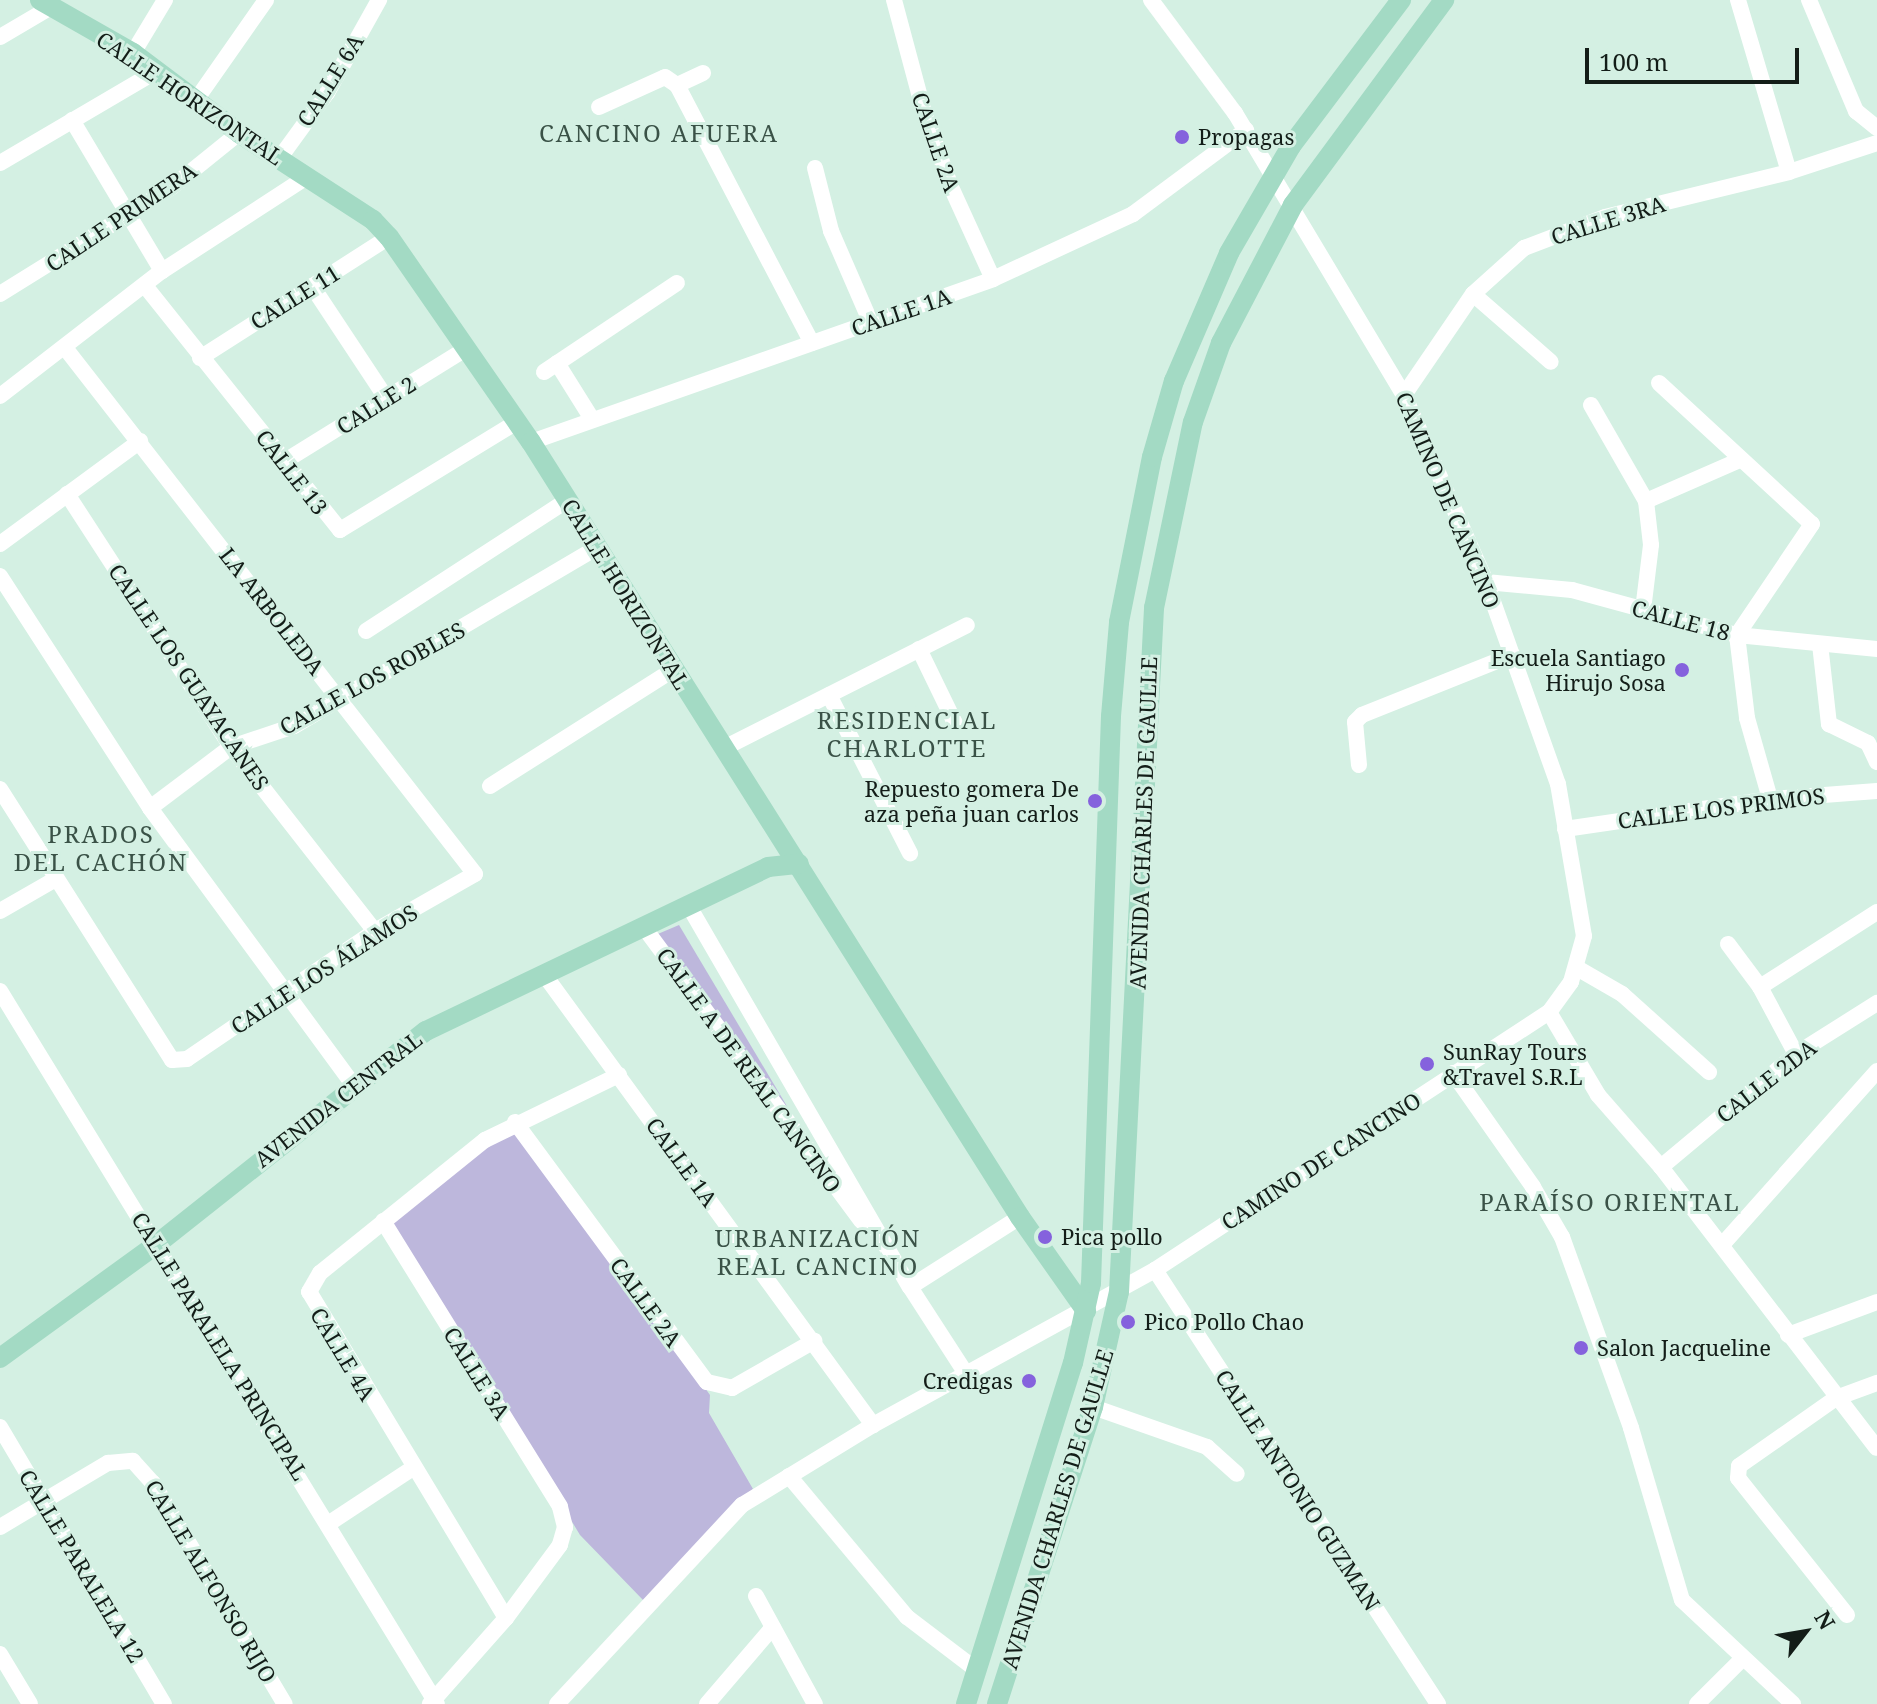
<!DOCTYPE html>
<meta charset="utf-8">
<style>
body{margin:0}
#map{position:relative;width:1877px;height:1704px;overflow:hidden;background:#d4f0e3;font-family:"Noto Serif",serif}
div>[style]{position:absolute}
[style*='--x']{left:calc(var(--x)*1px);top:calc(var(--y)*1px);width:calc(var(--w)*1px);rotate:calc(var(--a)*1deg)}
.green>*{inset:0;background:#bdb7dc}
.minor>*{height:16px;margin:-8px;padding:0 8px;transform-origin:8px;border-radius:8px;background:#fff}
.major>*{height:20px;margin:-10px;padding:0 10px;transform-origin:10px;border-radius:10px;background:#a3dac4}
.dots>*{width:22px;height:22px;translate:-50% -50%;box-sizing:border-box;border:4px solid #d4f0e3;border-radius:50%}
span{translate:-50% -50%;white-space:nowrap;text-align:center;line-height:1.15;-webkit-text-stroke:6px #d4f0e3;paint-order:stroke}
.street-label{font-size:22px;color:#131d18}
.poi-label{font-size:22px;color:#131d18}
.left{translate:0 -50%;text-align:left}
.right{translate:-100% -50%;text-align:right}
.neighbourhood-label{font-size:24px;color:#3a5247;letter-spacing:2px}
.north{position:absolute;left:1765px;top:1592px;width:80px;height:80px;-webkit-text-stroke:6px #d4f0e3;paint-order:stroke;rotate:59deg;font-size:22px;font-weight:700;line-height:32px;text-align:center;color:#131d18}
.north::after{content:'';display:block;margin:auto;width:28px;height:36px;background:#131d18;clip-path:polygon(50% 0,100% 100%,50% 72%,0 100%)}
.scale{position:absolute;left:1585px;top:48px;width:214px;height:36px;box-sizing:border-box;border:4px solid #131d18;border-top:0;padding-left:10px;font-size:24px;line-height:28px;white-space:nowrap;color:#131d18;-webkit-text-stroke:6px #d4f0e3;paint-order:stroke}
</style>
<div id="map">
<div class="green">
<div style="clip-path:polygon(679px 925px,853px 1217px,646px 939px)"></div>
<div style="clip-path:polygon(519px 1127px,710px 1395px,709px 1413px,753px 1489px,644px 1601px,580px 1535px,391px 1221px,489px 1140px)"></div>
</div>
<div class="minor">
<div style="--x:894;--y:0;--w:116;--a:75"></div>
<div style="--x:924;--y:112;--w:80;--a:70.2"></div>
<div style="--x:951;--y:187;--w:101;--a:65.5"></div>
<div style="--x:1151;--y:0;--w:141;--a:53.4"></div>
<div style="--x:1235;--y:113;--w:329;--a:59.1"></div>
<div style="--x:1404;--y:395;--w:204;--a:66.3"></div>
<div style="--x:1486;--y:582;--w:214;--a:70.4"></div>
<div style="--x:1558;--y:784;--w:154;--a:80.3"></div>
<div style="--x:1584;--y:936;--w:48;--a:105.8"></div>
<div style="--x:1571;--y:982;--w:37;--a:126"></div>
<div style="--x:1549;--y:1012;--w:471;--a:146.8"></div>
<div style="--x:1738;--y:0;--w:179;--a:73.5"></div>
<div style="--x:1809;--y:0;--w:121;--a:67.1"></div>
<div style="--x:1856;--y:111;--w:27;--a:39"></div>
<div style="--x:0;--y:37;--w:59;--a:-30.5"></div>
<div style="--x:133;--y:53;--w:62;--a:-58.9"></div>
<div style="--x:703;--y:73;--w:29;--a:155"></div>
<div style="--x:677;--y:85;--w:291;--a:62.4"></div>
<div style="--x:196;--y:100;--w:122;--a:-55"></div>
<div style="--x:599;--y:107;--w:72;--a:-24.4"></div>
<div style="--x:665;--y:77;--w:14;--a:34"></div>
<div style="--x:72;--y:120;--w:176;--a:59.2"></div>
<div style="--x:279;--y:159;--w:82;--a:-54"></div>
<div style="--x:327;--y:93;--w:107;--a:-60.8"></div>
<div style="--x:0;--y:163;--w:182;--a:-30.4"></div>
<div style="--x:815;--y:168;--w:65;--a:75.7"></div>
<div style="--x:831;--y:231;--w:100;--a:66.5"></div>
<div style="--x:312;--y:286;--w:134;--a:56.5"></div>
<div style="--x:146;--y:287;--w:311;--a:51.4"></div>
<div style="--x:340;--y:530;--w:207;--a:-31.4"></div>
<div style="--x:0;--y:294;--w:203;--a:-31.9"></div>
<div style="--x:172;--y:187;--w:86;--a:-38.9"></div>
<div style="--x:1473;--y:294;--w:103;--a:41.1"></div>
<div style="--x:200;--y:358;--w:224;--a:-32.6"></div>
<div style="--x:557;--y:363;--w:66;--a:58"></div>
<div style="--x:544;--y:372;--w:160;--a:-33.8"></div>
<div style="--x:1659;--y:383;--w:208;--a:42.7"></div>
<div style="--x:1812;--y:524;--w:134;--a:124"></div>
<div style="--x:1737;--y:635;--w:84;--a:83.1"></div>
<div style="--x:1747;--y:718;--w:84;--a:74.1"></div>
<div style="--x:1404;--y:395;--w:122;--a:-55.7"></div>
<div style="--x:1473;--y:294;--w:69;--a:-42"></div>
<div style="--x:1524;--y:248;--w:87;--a:-20.9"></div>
<div style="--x:1605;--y:217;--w:189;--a:-13.7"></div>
<div style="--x:1789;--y:172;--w:93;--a:-18.2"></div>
<div style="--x:0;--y:396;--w:205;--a:-37.7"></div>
<div style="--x:162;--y:271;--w:173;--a:-33"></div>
<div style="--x:1591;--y:405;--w:111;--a:60.2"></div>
<div style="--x:1646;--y:501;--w:44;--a:83.5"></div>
<div style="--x:1651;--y:545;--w:65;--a:97"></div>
<div style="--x:531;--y:442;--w:490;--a:-19.4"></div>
<div style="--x:993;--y:279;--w:154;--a:-24.9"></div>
<div style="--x:1133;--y:214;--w:141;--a:-36.6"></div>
<div style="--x:285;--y:461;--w:214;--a:-31.8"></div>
<div style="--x:67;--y:494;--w:302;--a:57"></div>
<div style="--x:231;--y:747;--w:234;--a:52"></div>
<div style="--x:1646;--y:501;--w:103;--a:-23.6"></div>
<div style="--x:0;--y:544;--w:174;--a:-36.3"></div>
<div style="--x:0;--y:576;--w:276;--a:57.1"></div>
<div style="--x:150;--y:808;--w:343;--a:53.7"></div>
<div style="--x:1486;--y:582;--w:86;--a:5.3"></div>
<div style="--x:1572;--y:590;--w:171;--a:15.3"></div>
<div style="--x:1737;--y:635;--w:141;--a:5.7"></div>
<div style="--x:366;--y:631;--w:239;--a:-33"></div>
<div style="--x:1820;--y:644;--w:81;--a:83.6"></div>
<div style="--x:1829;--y:724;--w:43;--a:26"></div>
<div style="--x:1868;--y:743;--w:21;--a:65"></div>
<div style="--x:919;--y:649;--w:82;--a:64.1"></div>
<div style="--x:829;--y:695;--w:178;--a:62.9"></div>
<div style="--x:724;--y:748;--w:272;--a:-26.8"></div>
<div style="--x:1359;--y:765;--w:43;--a:-95.3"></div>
<div style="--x:1355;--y:722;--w:10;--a:-45"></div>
<div style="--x:1362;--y:715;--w:162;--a:-21.8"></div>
<div style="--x:490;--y:786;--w:217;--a:-32.4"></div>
<div style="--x:0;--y:789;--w:321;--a:57.6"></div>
<div style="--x:172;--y:1060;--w:15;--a:-4"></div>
<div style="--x:187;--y:1059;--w:227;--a:-34.2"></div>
<div style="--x:375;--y:931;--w:115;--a:-29.7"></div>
<div style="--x:475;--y:874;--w:666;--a:-127.92"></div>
<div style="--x:150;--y:808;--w:101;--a:-37"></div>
<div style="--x:231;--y:747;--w:66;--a:-18.4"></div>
<div style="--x:294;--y:726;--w:351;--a:-30.5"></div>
<div style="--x:1565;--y:829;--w:207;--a:-8.3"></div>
<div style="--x:1770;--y:799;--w:107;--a:-4.3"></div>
<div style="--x:690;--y:908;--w:438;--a:59.9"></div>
<div style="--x:910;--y:1287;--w:101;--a:57.1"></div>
<div style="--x:0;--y:911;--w:62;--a:-29.9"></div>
<div style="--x:646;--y:930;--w:362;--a:53.5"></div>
<div style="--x:1728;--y:944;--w:54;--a:53.3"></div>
<div style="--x:1760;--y:987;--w:76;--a:61.8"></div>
<div style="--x:1577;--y:968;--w:52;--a:30"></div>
<div style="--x:1622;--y:994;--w:117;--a:41.9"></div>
<div style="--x:546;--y:977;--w:555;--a:53.87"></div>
<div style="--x:1760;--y:987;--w:139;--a:-32.7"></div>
<div style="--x:0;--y:991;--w:836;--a:58.5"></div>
<div style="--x:1549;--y:1012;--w:96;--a:59.4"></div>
<div style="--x:1598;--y:1095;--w:96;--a:48.8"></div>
<div style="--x:1661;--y:1167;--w:354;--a:52.5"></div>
<div style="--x:1453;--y:1073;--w:139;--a:54.9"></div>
<div style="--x:1533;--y:1187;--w:58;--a:59.9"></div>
<div style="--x:1562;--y:1237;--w:203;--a:70.1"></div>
<div style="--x:1631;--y:1428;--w:179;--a:73.5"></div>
<div style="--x:1682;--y:1600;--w:152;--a:43.1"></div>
<div style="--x:515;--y:1122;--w:323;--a:53.6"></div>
<div style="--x:707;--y:1382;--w:26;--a:13"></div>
<div style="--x:732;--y:1388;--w:95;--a:-29.8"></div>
<div style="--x:1661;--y:1167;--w:176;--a:-39.9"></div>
<div style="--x:1796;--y:1054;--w:96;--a:-32.2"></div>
<div style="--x:383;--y:1221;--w:336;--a:58.2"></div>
<div style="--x:560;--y:1507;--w:21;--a:76"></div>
<div style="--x:565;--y:1527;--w:19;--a:106"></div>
<div style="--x:560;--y:1545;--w:91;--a:126.5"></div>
<div style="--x:506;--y:1618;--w:115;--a:131.5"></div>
<div style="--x:1722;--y:1245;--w:233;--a:-48.3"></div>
<div style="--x:910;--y:1287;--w:130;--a:-32.5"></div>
<div style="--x:1788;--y:1335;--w:95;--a:-20.3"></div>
<div style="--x:1093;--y:1407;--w:121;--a:19.3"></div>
<div style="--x:1207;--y:1447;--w:40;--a:42"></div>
<div style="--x:0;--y:1427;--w:322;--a:59.4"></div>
<div style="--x:789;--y:1476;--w:184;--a:50.1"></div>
<div style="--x:907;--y:1617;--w:89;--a:37.3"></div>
<div style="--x:328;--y:1524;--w:102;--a:-33.4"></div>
<div style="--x:0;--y:1527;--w:126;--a:-30.7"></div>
<div style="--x:108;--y:1463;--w:25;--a:-5"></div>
<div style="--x:133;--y:1461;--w:30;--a:48"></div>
<div style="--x:153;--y:1483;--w:257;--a:59.2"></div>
<div style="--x:756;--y:1596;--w:123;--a:61.4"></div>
<div style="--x:1847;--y:1615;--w:175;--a:-128.5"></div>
<div style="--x:1738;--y:1478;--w:12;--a:-85"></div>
<div style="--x:1739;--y:1466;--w:118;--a:-35"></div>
<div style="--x:1836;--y:1398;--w:44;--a:-20.1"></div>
<div style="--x:506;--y:1618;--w:381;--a:-121.1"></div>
<div style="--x:309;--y:1292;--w:22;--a:-60"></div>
<div style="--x:320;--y:1273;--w:212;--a:-38.9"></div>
<div style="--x:485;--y:1140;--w:149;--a:-25.9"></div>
<div style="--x:0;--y:1654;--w:58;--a:59"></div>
<div style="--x:557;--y:1704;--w:272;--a:-47.1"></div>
<div style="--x:742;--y:1505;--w:153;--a:-31.4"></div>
<div style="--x:873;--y:1425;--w:322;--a:-28.8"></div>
<div style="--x:1155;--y:1270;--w:518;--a:56.89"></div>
<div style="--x:707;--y:1704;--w:101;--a:-49.4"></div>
<div style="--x:1697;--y:1704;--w:65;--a:-45"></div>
</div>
<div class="major">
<div style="--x:40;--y:0;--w:107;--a:29.7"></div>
<div style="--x:133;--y:53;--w:133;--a:37"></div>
<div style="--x:239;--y:133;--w:160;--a:33"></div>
<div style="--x:373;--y:220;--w:23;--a:47"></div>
<div style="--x:389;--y:237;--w:249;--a:55.3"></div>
<div style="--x:531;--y:442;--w:916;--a:57.75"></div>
<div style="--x:1020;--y:1217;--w:115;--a:54.9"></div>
<div style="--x:0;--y:1358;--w:194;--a:-36"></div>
<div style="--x:157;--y:1244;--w:343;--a:-38.4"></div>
<div style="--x:426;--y:1031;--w:379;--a:-25.6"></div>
<div style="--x:768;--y:867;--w:31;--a:-6"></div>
<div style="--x:966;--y:1704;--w:357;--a:-72.6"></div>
<div style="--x:1073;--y:1363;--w:82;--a:-77.3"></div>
<div style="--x:1091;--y:1283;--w:567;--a:-87.98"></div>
<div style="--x:1111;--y:716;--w:94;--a:-85.1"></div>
<div style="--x:1119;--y:622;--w:168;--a:-78.7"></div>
<div style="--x:1152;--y:457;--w:79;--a:-73.9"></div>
<div style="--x:1174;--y:381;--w:139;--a:-66.7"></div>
<div style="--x:1229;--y:253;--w:124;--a:-59.9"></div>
<div style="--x:1291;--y:146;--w:183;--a:-53"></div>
<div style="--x:997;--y:1704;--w:312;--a:-72.1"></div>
<div style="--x:1093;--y:1407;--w:118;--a:-77.3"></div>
<div style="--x:1119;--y:1292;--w:685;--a:-87.07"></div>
<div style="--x:1154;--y:608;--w:190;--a:-78.2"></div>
<div style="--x:1193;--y:422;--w:84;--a:-70.5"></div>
<div style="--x:1221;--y:343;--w:156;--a:-62.4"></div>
<div style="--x:1293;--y:205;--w:255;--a:-53.6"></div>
</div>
<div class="dots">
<div style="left:1182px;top:137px;background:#8562dd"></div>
<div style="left:1682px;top:670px;background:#8562dd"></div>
<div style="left:1095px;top:801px;background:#8562dd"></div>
<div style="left:1427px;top:1064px;background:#8562dd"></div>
<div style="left:1045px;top:1237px;background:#8562dd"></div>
<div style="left:1128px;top:1322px;background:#8562dd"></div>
<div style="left:1581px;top:1348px;background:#8562dd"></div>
<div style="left:1029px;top:1381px;background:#8562dd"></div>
</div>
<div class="street-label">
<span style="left:330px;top:80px;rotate:-58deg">CALLE 6A</span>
<span style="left:190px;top:98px;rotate:34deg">CALLE HORIZONTAL</span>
<span style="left:936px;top:142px;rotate:71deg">CALLE 2A</span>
<span style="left:121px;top:217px;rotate:-34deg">CALLE PRIMERA</span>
<span style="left:1608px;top:220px;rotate:-17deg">CALLE 3RA</span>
<span style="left:295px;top:297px;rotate:-32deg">CALLE 11</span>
<span style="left:901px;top:312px;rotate:-19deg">CALLE 1A</span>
<span style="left:376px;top:405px;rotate:-32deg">CALLE 2</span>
<span style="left:292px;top:472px;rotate:52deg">CALLE 13</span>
<span style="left:1448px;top:500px;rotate:67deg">CAMINO DE CANCINO</span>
<span style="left:626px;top:594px;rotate:58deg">CALLE HORIZONTAL</span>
<span style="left:272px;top:611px;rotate:52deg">LA ARBOLEDA</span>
<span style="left:1681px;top:620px;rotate:15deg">CALLE 18</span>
<span style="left:189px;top:677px;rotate:56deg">CALLE LOS GUAYACANES</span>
<span style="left:372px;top:678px;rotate:-29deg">CALLE LOS ROBLES</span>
<span style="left:1721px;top:808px;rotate:-7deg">CALLE LOS PRIMOS</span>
<span style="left:1143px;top:823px;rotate:-88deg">AVENIDA CHARLES DE GAULLE</span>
<span style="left:324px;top:969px;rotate:-33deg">CALLE LOS ÁLAMOS</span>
<span style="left:749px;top:1070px;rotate:54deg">CALLE A DE REAL CANCINO</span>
<span style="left:1766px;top:1081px;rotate:-38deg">CALLE 2DA</span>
<span style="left:338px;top:1099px;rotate:-38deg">AVENIDA CENTRAL</span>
<span style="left:1321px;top:1161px;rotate:-33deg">CAMINO DE CANCINO</span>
<span style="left:682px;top:1162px;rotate:54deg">CALLE 1A</span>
<span style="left:646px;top:1302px;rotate:54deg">CALLE 2A</span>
<span style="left:220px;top:1346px;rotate:58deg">CALLE PARALELA PRINCIPAL</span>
<span style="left:343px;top:1354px;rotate:59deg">CALLE 4A</span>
<span style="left:477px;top:1373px;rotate:58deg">CALLE 3A</span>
<span style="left:1298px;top:1490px;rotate:57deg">CALLE ANTONIO GUZMAN</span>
<span style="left:1057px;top:1509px;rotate:-73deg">AVENIDA CHARLES DE GAULLE</span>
<span style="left:82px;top:1566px;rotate:59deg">CALLE PARALELA 12</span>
<span style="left:211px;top:1581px;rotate:59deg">CALLE ALFONSO RIJO</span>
</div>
<div class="poi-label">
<span class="left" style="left:1198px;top:137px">Propagas</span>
<span class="right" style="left:1666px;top:670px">Escuela Santiago<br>Hirujo Sosa</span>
<span class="right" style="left:1079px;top:801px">Repuesto gomera De<br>aza peña juan carlos</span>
<span class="left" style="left:1443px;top:1064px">SunRay Tours<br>&amp;Travel S.R.L</span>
<span class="left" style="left:1061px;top:1237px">Pica pollo</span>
<span class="left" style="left:1144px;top:1322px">Pico Pollo Chao</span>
<span class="left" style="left:1597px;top:1348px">Salon Jacqueline</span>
<span class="right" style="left:1013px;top:1381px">Credigas</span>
</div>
<div class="neighbourhood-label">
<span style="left:659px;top:133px">CANCINO AFUERA</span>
<span style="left:907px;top:734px">RESIDENCIAL<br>CHARLOTTE</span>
<span style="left:101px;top:848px">PRADOS<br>DEL CACHÓN</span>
<span style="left:1610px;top:1202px">PARAÍSO ORIENTAL</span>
<span style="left:818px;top:1252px">URBANIZACIÓN<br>REAL CANCINO</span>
</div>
<div class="north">N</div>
<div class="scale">100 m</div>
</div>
